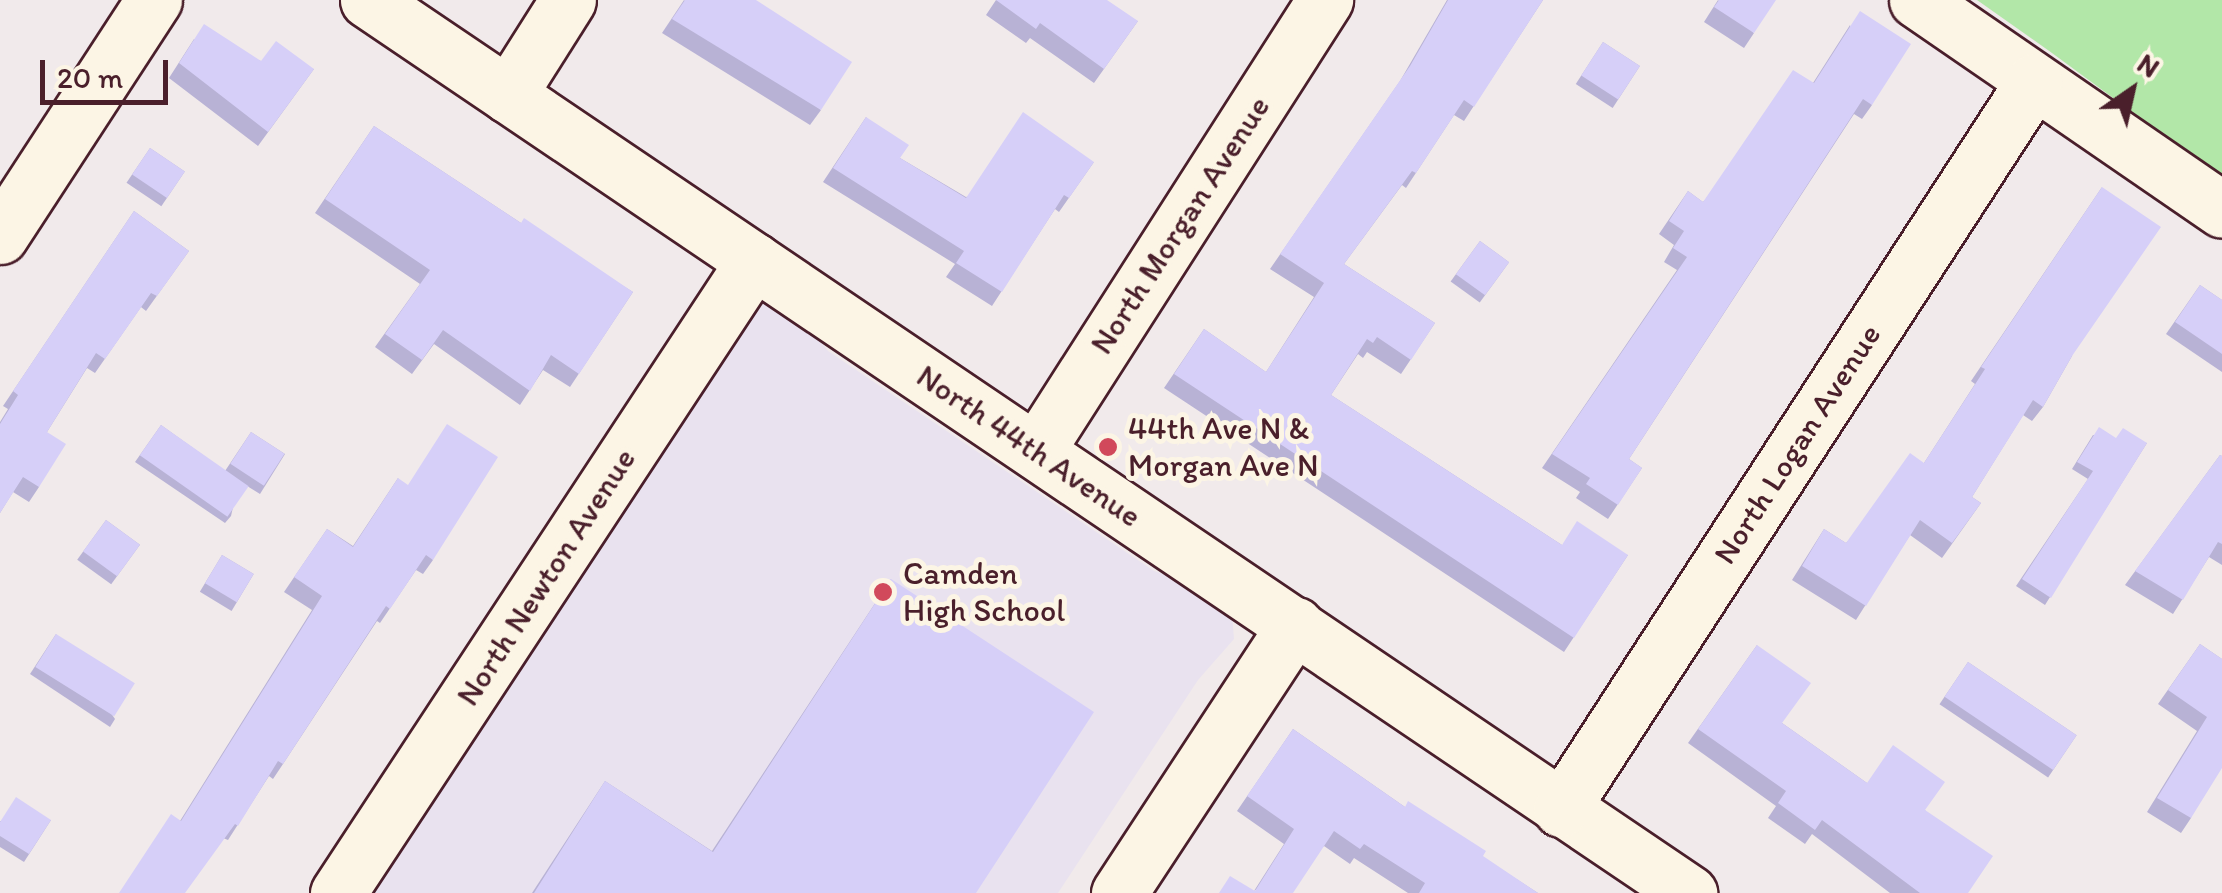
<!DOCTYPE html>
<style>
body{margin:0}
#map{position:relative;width:2222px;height:893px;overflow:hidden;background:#f1eaeb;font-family:Itim,sans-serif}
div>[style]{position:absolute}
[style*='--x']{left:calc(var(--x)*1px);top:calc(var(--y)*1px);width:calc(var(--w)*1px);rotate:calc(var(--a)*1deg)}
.built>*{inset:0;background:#e9e2ef}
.green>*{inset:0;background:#b2e7a8}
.roads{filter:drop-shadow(2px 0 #4a1f2b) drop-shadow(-2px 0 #4a1f2b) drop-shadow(0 2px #4a1f2b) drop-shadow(0 -2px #4a1f2b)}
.minor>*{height:55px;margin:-27.5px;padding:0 27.5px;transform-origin:27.5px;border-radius:27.5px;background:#fcf5e5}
.wall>*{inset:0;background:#b8b2d5;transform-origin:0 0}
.building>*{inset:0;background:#d6cff8;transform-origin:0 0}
.dots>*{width:28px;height:28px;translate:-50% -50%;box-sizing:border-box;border:5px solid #fcf5e5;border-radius:50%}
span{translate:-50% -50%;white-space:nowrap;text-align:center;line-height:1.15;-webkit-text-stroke:10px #fcf5e5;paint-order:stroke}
.street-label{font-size:32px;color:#4a1f2b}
.poi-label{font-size:32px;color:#4a1f2b}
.left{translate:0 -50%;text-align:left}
.north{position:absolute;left:2082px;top:40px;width:100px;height:100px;-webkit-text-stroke:8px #fcf5e5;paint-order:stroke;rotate:34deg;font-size:28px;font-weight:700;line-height:40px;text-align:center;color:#4a1f2b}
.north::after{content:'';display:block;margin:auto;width:35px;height:45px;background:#4a1f2b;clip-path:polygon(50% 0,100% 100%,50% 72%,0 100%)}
.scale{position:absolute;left:40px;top:60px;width:128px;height:45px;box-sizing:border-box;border:5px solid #4a1f2b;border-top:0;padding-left:12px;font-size:30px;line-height:35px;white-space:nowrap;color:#4a1f2b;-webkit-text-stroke:8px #fcf5e5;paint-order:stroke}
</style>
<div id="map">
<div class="built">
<div style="clip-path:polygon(756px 297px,780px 303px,801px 316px,828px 351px,1154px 571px,1198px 585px,1232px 614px,1234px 639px,1198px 680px,1058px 893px,359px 893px)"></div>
</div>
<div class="green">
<div style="clip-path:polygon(1977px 0,2222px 0,2222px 178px,2052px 53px)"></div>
</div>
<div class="roads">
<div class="minor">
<div style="--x:368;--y:0;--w:1595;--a:34.06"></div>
<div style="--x:1917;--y:0;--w:370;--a:34.5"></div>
<div style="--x:508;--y:95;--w:112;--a:-57.7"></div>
<div style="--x:0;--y:236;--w:282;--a:-56.9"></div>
<div style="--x:1036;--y:451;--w:536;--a:-57.35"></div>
<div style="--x:1561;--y:809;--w:868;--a:-56.99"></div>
<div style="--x:338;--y:893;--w:757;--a:-56.65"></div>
<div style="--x:1119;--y:893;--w:321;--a:-56.7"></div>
</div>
</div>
<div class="wall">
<div style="clip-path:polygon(684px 0,821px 110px,810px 125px,662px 33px)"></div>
<div style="clip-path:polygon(996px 0,1138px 21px,1094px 83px,1030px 38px,1026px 43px,986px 15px)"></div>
<div style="clip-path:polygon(1447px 0,1543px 0,1464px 121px,1454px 115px,1406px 188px,1402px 185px,1344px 264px,1435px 323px,1401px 374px,1367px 352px,1363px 358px,1358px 354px,1331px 395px,1562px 545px,1628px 555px,1564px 652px,1164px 388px,1204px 329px,1266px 372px,1314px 297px,1270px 269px,1400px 81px)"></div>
<div style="clip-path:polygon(1718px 0,1754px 33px,1744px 48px,1704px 22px)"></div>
<div style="clip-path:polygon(1850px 25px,1872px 105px,1862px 119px,1854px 114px,1629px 459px,1642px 468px,1608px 519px,1576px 498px,1580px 492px,1542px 468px,1677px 270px,1664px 262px,1674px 245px,1659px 234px,1688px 191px,1703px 202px,1813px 83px)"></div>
<div style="clip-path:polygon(194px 39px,261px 61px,314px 69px,258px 146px,169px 78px)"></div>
<div style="left:1603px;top:42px;width:44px;height:50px;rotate:33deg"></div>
<div style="clip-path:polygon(866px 117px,900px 158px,966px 197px,1094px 162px,1059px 212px,1055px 209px,992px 306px,946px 277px,955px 264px,823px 182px)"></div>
<div style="clip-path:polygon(374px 126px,521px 223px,633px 292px,570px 387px,543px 370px,520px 405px,434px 344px,412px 374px,375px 347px,420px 284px,315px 213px)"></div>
<div style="left:150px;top:148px;width:42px;height:42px;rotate:34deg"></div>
<div style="clip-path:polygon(2102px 187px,2072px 356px,2043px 407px,2032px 421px,2023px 415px,1972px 497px,1981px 503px,1942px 558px,1910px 535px,1856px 620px,1792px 580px,1824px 529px,1846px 543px,1924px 463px,1975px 384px,1971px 381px)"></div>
<div style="clip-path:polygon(134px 211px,189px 251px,146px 311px,141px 307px,95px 373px,87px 368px,47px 432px,39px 487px,29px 502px,13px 492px,0 513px,0 422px,8px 409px,3px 406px)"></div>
<div style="left:1480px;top:241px;width:36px;height:50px;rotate:36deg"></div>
<div style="clip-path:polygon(2200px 285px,2222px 300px,2222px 372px,2166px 334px)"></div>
<div style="clip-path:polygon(161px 425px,225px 471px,251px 432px,285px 454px,260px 494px,239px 481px,231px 516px,225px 523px,135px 462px)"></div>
<div style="clip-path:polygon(2093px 435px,2147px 443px,2045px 605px,2016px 586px,2088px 479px,2072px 469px)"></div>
<div style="clip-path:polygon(2220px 455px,2222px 456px,2222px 565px,2209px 557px,2173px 614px,2125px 585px)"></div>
<div style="clip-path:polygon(398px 478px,433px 560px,423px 574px,416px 570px,380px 623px,377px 621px,283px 764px,273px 779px,269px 776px,228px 840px,180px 821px,312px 610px,284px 592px,327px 529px,353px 546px)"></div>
<div style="left:106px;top:520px;width:42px;height:49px;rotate:36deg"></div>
<div style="left:222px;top:555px;width:37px;height:43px;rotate:31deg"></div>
<div style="clip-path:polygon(891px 579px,976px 893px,532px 893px,605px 781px,712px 851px)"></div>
<div style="clip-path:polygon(56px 634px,115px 719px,110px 727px,30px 674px)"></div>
<div style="clip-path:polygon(2200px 644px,2222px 659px,2191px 818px,2181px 833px,2147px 812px,2197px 731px,2158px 704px)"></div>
<div style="clip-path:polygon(1757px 645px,1782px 723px,1867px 783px,1925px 810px,1968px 893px,1890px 893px,1812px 834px,1805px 844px,1768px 818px,1776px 806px,1688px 743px)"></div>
<div style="left:1968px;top:662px;width:131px;height:51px;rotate:34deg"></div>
<div style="clip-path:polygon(1293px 729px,1405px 807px,1538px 893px,1408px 893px,1354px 858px,1350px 864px,1324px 846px,1254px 891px,1284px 844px,1237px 811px)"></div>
<div style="clip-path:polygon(51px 820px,24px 862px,0 847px,0 821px)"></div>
</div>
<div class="building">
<div style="clip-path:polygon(685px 0,756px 0,852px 62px,821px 110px,672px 19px)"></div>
<div style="clip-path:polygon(996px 0,1107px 0,1138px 21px,1104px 69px,1040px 23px,1036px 29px)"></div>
<div style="clip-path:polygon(1448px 0,1543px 0,1474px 107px,1464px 100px,1416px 173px,1412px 171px,1344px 264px,1435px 323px,1411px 360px,1377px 337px,1373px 343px,1367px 339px,1331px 395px,1562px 545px,1577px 521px,1628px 555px,1574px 638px,1174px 374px,1204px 329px,1266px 372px,1324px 283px,1280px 254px,1410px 66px)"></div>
<div style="clip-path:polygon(1719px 0,1776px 0,1754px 33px,1714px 7px)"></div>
<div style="clip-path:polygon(1860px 11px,1911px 44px,1872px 105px,1863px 99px,1629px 459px,1642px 468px,1618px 505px,1586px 484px,1590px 478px,1552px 454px,1687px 257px,1673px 248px,1684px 231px,1669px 221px,1688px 191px,1703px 202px,1793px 70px,1814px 83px)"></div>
<div style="clip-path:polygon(204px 24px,261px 61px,276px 41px,314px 69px,268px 132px,179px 63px)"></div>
<div style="left:1603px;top:42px;width:44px;height:40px;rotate:33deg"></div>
<div style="clip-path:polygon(1023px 112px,1094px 162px,1069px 198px,1064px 195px,1002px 292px,956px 263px,964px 251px,833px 168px,866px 117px,909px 145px,900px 158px,966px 198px)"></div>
<div style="clip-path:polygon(374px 126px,521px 223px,524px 218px,633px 292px,579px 374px,551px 355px,530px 391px,443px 330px,422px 360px,385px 334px,430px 270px,325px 199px)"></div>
<div style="left:150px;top:148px;width:42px;height:32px;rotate:34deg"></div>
<div style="clip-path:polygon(2102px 187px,2161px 227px,2072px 356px,2043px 407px,2033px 400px,1972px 497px,1981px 503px,1952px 543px,1920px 520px,1866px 606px,1802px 566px,1824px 529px,1846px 543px,1910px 453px,1924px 463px,1985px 369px,1981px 367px)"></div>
<div style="clip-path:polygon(134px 211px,189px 251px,157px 296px,151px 293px,105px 359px,96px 353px,47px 432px,66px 444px,39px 487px,23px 477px,0 513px,0 424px,18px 395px,13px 391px)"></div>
<div style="left:1480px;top:241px;width:36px;height:41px;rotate:36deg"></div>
<div style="clip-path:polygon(2200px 285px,2222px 300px,2222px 354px,2175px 322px)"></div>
<div style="clip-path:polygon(447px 424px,498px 457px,433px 560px,426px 555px,390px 609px,386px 606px,283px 764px,278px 761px,238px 826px,235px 824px,185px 893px,119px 893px,171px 814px,181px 821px,322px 596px,294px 577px,327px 529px,353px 547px,398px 478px,408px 485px)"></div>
<div style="left:161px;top:425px;width:107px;height:37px;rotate:35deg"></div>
<div style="clip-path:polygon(2099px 427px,2116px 438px,2123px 428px,2147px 443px,2051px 598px,2022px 579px,2093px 471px,2077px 462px)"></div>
<div style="left:251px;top:432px;width:40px;height:38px;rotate:33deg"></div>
<div style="clip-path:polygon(2220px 455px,2222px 456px,2222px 544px,2218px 542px,2183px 600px,2135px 571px)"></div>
<div style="left:106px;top:520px;width:42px;height:39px;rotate:36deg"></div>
<div style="left:222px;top:555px;width:37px;height:33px;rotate:31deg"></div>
<div style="clip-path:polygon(891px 579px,1094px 712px,976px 893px,534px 893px,605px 781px,713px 852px)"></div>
<div style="left:56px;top:634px;width:93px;height:39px;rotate:32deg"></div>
<div style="clip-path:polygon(2200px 644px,2222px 659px,2222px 768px,2191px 818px,2157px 798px,2207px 717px,2168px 690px)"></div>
<div style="clip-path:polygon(1757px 645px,1811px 683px,1782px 723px,1867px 783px,1893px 745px,1945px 782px,1925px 810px,1993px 856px,1968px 893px,1920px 893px,1822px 820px,1815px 830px,1778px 803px,1786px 791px,1698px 729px)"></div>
<div style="left:1968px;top:662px;width:131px;height:42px;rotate:34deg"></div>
<div style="clip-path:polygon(1293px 729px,1405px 807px,1408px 801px,1486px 851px,1483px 856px,1538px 893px,1419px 893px,1425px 883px,1364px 844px,1360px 849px,1334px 831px,1293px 893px,1219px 893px,1230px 876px,1255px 891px,1294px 829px,1247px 796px)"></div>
<div style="clip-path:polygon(16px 797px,51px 820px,29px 854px,0 836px,0 822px)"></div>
</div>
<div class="dots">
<div style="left:1108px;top:447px;background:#d1495b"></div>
<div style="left:883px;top:592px;background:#d1495b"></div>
</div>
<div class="street-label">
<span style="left:1180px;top:225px;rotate:-57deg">North Morgan Avenue</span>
<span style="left:1797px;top:444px;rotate:-57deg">North Logan Avenue</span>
<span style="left:1029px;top:446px;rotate:34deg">North 44th Avenue</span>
<span style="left:546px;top:577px;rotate:-57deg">North Newton Avenue</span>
</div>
<div class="poi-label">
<span class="left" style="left:1128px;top:447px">44th Ave N &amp;<br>Morgan Ave N</span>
<span class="left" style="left:903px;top:592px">Camden<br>High School</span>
</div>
<div class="north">N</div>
<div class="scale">20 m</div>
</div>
